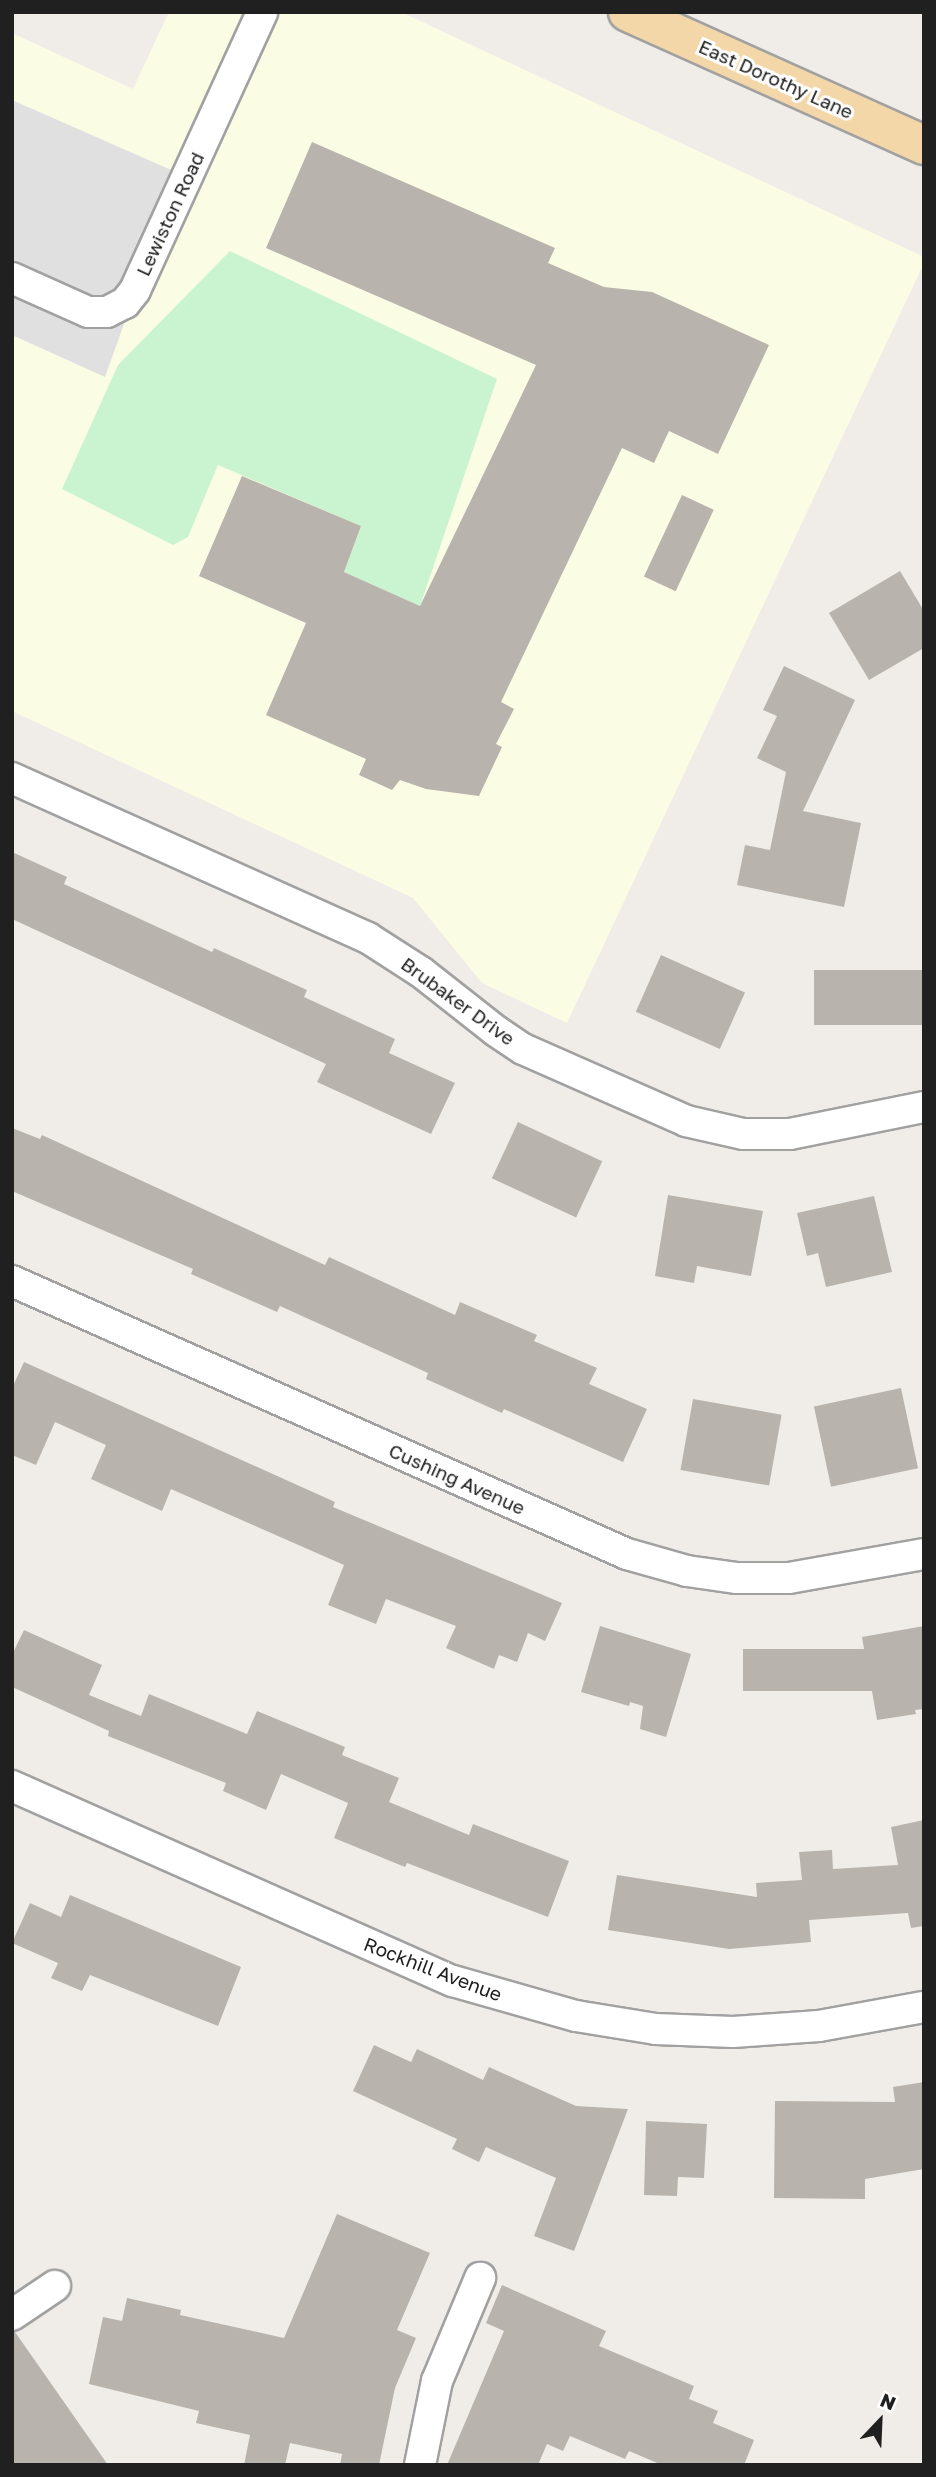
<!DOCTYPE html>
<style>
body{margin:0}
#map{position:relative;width:936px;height:2477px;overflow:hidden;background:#f0ede8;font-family:"Golos Text",sans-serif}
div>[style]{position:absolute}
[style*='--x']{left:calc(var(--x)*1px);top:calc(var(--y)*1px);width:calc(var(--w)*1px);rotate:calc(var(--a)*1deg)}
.education>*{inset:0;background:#fbfce4}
.park>*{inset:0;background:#caf4d0}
.parking>*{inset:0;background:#e0e0e0}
.building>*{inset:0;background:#b9b3ad;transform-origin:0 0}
.roads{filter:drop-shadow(2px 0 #a1a1a1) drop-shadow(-2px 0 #a1a1a1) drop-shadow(0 2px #a1a1a1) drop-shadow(0 -2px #a1a1a1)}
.minor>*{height:30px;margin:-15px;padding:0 15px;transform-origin:15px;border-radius:15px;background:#fff}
.primary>*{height:38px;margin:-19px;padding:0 19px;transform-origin:19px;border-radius:19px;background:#f3d7a9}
span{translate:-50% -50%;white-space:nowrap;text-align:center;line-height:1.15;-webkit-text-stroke:6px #fff;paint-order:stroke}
.street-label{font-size:19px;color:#202020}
.frame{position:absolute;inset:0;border:14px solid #202020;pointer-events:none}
.north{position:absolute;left:845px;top:2386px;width:70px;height:70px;-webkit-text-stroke:5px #fff;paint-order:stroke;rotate:23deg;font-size:19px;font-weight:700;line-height:28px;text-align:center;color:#202020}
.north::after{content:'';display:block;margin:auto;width:24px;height:32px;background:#202020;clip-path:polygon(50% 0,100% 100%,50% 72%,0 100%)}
</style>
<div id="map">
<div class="education">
<div style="clip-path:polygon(169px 12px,401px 12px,924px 257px,924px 263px,567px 1023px,482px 983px,413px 898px,12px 711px,12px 33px,133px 89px)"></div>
</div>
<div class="park">
<div style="clip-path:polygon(230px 251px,497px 379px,420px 606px,344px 572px,361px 526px,218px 465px,188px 537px,173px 545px,62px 489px,118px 365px)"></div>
</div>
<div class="parking">
<div style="clip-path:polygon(12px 100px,178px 173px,105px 377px,12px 335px)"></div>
</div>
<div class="building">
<div style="clip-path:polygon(312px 142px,555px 248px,548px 263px,604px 287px,652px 292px,769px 345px,718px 454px,669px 431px,654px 463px,622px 448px,501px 702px,514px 709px,496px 744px,502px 747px,479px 796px,426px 789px,400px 780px,392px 790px,359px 775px,366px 759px,266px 715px,306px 623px,199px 576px,242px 476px,361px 526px,344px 572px,420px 606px,536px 365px,266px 248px)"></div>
<div style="left:682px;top:495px;width:35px;height:90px;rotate:25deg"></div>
<div style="clip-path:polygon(900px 571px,924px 611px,924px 648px,869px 680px,829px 613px)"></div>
<div style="clip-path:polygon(784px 666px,855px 700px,803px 811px,861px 823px,844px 907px,737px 885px,745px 845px,770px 850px,786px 772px,757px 758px,777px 716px,763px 710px)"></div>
<div style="clip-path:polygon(12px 852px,67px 877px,64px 884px,212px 952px,214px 948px,307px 990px,304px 997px,395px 1039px,389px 1053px,455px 1083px,431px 1134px,317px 1082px,326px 1064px,12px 919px)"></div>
<div style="left:661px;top:955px;width:92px;height:62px;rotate:24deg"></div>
<div style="left:924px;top:970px;width:55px;height:110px;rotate:90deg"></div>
<div style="left:518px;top:1122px;width:93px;height:62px;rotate:25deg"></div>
<div style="clip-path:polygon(12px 1128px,40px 1139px,42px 1135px,325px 1265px,329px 1257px,455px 1315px,460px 1302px,537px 1335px,534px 1341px,597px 1368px,589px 1384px,647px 1409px,623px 1462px,504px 1409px,502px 1413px,426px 1379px,428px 1373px,280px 1306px,277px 1312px,191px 1274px,193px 1269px,12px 1191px)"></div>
<div style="clip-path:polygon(668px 1195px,763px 1211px,751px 1276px,697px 1266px,694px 1283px,655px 1276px)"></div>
<div style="clip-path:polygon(874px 1196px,892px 1272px,826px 1287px,818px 1253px,807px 1256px,797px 1213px)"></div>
<div style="clip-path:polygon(24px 1362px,335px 1502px,333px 1507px,562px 1603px,545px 1641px,528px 1633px,517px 1662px,499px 1655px,494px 1669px,446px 1648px,456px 1626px,386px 1599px,376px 1624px,328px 1605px,344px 1565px,171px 1489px,162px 1511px,91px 1479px,106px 1445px,55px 1422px,36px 1465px,12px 1455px,12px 1388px)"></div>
<div style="left:901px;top:1388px;width:82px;height:89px;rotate:78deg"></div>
<div style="left:693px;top:1399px;width:90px;height:72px;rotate:10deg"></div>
<div style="clip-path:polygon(600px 1626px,691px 1654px,666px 1737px,640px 1729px,643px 1706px,630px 1702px,629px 1706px,581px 1692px)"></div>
<div style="clip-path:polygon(924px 1626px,924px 1709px,915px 1710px,916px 1714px,877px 1720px,872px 1691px,743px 1691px,743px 1649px,864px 1649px,862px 1637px)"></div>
<div style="clip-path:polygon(24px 1630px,102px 1665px,89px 1695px,141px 1716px,149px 1694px,247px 1734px,257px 1711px,345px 1747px,342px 1755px,399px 1778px,389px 1802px,469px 1835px,473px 1824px,569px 1861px,548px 1917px,407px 1863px,405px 1867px,334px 1838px,348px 1803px,281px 1774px,266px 1810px,223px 1791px,226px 1783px,108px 1736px,109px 1731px,12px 1687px,12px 1655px)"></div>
<div style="clip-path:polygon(924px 1820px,924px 1926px,911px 1928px,908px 1913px,809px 1920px,811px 1942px,729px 1949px,608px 1930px,617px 1875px,757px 1897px,756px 1883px,802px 1880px,799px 1852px,832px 1850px,833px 1869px,898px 1865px,891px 1827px)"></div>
<div style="clip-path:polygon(70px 1895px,241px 1967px,218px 2026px,90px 1975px,82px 1991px,51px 1978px,58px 1963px,12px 1943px,30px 1903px,61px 1917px)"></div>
<div style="clip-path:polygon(374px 2045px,411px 2062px,417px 2049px,483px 2080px,489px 2067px,576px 2106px,628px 2109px,574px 2251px,534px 2236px,556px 2178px,486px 2147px,479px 2162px,452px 2149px,457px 2139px,353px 2091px)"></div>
<div style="clip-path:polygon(924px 2082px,924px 2169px,865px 2179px,865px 2199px,774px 2198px,775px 2101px,895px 2102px,893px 2087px)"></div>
<div style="clip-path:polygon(646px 2121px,707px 2124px,704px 2178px,678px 2177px,677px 2196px,644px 2195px)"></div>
<div style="clip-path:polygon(337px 2214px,430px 2253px,397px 2330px,416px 2338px,395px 2388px,379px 2465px,340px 2465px,342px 2454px,290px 2443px,285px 2465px,244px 2465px,250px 2435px,196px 2423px,199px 2411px,89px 2384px,103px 2317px,122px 2321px,127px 2298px,181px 2310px,180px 2315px,284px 2338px)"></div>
<div style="clip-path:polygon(502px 2285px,606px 2331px,599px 2346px,694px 2386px,689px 2399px,718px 2411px,713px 2423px,754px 2440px,744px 2465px,662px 2465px,629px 2451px,625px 2459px,570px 2436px,563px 2451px,547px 2444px,538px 2465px,447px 2465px,504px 2331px,486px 2323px)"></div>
<div style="clip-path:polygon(12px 2332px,15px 2332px,108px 2465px,12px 2465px)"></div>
</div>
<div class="roads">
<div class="minor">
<div style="--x:12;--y:278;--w:83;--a:24.1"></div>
<div style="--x:88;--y:312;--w:19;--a:0"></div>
<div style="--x:107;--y:312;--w:20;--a:-27"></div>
<div style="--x:125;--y:303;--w:16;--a:-52"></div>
<div style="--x:135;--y:290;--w:306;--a:-65.4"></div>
<div style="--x:12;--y:778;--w:390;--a:24.2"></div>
<div style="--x:368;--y:938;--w:63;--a:32.7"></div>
<div style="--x:421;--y:972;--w:95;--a:38.2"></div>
<div style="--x:496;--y:1031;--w:32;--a:34"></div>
<div style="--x:523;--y:1049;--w:178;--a:23.8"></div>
<div style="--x:686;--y:1121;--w:58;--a:12.8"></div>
<div style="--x:743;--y:1134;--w:47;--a:0"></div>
<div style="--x:790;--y:1134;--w:137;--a:-11.4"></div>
<div style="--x:12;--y:1281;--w:673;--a:23.94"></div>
<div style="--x:627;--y:1554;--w:62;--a:15.8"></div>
<div style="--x:687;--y:1571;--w:49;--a:8.1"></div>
<div style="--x:736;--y:1578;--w:53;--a:0"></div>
<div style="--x:789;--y:1578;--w:137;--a:-10.1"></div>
<div style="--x:12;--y:1786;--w:482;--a:23.9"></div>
<div style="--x:453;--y:1981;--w:128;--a:15.9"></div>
<div style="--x:576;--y:2016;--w:81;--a:9.2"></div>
<div style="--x:656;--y:2029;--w:77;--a:2.2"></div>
<div style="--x:733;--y:2032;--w:86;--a:-4"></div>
<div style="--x:819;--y:2026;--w:107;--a:-10.3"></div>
<div style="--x:12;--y:2315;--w:52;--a:-34"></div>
<div style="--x:420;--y:2465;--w:86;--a:-78.6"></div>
<div style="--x:437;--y:2381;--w:112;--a:-67.3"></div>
</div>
<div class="primary">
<div style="--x:628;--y:12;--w:325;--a:24.2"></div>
</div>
</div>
<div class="street-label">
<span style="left:776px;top:79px;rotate:24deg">East Dorothy Lane</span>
<span style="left:170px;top:214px;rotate:-65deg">Lewiston Road</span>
<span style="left:458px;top:1001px;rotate:36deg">Brubaker Drive</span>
<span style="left:457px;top:1479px;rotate:24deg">Cushing Avenue</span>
<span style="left:433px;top:1969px;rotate:21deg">Rockhill Avenue</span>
</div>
<div class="frame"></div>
<div class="north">N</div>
</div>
